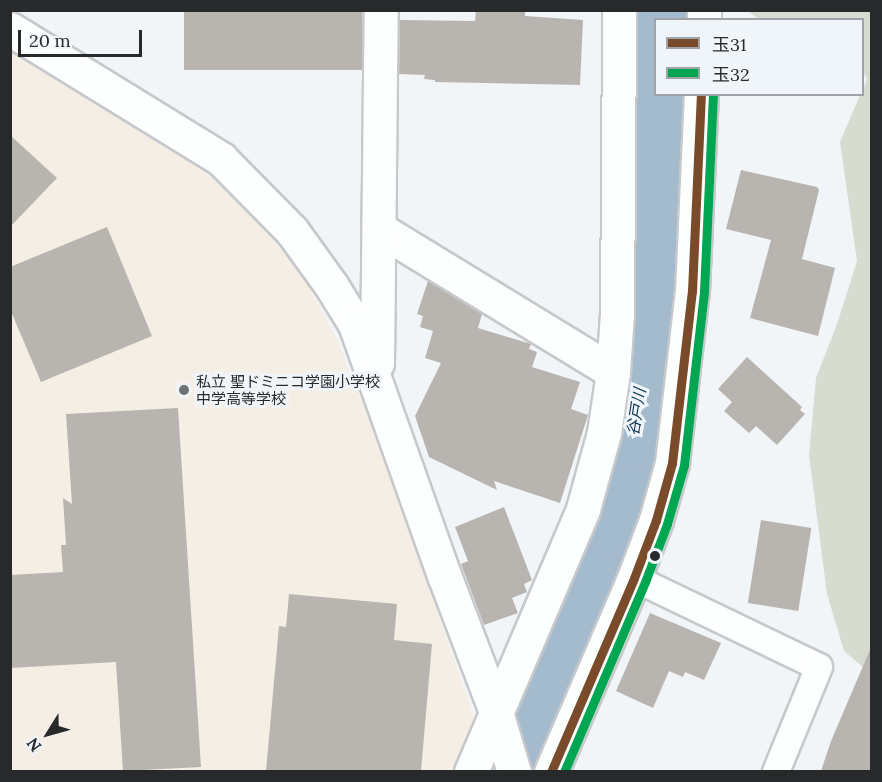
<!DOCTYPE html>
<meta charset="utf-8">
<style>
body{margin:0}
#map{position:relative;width:882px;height:782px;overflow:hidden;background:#f2f5f8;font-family:Lora,"Noto Sans JP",serif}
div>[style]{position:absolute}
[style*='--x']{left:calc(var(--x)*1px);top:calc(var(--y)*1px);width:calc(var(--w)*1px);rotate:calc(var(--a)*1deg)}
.education>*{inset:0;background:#f5eee5}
.green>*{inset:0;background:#d7dbd0}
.river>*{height:75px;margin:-37.5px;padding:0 37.5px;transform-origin:37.5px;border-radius:37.5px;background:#a4bacd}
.building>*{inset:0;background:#b8b4b0;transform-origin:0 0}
.roads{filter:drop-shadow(2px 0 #c6c8cb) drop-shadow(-2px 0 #c6c8cb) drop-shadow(0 2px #c6c8cb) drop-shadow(0 -2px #c6c8cb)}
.lane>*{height:26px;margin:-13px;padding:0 13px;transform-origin:13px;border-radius:13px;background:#fdfefe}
.street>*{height:33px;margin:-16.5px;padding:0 16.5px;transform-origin:16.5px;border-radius:16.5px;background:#fdfefe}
.secondary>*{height:33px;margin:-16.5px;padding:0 16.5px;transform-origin:16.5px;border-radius:16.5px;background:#fdfefe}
.bus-1>*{height:9px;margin:-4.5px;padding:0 4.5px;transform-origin:4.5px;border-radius:4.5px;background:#7a4b2a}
.bus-2>*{height:9px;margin:-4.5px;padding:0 4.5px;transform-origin:4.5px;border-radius:4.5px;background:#00a651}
.dots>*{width:16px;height:16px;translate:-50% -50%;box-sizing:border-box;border:3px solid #f0f5fa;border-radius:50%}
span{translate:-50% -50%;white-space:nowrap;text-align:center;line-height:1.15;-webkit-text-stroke:6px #f0f5fa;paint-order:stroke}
.poi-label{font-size:15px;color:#27292b}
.left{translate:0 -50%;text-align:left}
.water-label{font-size:16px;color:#0d3450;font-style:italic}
.frame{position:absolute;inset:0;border:12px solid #27292b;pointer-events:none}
.legend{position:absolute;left:654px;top:18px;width:210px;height:78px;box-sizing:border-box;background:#f0f5fa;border:2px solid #a0a3a7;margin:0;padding:8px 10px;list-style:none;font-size:18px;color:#27292b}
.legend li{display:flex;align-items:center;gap:12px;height:30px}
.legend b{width:30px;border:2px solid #a0a3a7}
.north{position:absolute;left:18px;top:704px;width:60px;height:60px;-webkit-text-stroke:4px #f0f5fa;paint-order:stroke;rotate:233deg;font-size:16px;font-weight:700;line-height:24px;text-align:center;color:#27292b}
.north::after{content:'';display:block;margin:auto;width:21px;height:27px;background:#27292b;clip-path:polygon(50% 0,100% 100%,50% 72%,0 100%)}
.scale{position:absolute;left:18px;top:30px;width:124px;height:27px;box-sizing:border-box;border:3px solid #27292b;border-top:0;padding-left:8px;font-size:18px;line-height:21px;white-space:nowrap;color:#27292b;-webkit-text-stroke:4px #f0f5fa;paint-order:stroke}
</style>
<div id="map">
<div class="education">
<div style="clip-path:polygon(10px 46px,162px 139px,247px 207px,305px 279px,338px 342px,377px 439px,476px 722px,455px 771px,11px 771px)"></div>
</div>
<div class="green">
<div style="clip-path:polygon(748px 11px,871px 11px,871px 674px,844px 651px,827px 594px,809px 455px,816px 378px,837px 324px,857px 261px,840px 142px,860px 95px,862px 94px,867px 78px,863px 73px,862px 20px,758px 19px)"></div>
</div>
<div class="river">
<div style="--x:503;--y:772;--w:278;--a:-67.6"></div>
<div style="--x:609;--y:515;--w:85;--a:-72.8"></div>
<div style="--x:634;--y:434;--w:108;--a:-82.5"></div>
<div style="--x:648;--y:327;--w:298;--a:-88.5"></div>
</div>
<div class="building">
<div style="left:184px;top:10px;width:178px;height:60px"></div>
<div style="clip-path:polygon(476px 10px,525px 10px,525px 16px,583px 20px,580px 85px,435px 82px,435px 80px,424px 79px,425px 75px,399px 74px,400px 20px,475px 21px)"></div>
<div style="clip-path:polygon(10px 135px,57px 178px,10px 227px)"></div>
<div style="clip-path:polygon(741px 170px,817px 187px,819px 190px,802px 259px,835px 268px,818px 336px,750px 318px,771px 240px,726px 229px)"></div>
<div style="clip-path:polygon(107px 227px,152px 336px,41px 382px,10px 309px,10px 267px)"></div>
<div style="clip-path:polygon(428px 281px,482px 314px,478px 328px,531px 344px,529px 349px,537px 352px,532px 367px,580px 382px,571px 409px,588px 415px,560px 503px,494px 481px,497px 490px,429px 457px,415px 416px,441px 363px,425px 358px,433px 331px,420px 327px,423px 316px,417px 314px)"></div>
<div style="clip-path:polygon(747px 357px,802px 407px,800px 410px,805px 414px,777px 445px,756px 426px,749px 433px,724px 411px,732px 402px,718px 389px)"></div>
<div style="clip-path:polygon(178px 408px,201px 767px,123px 771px,116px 662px,10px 668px,10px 575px,63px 572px,61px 545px,66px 545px,63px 498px,72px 504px,66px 414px)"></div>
<div style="clip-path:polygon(504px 507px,532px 580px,524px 584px,527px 592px,512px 598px,518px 613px,484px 625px,461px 564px,468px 561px,455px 527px)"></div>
<div style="left:761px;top:520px;width:51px;height:84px;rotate:9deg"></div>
<div style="clip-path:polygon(289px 594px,397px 604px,394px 640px,432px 644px,421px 771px,266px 771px,279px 626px,286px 627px)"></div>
<div style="clip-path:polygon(650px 613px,721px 643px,704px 680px,685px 672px,683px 677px,669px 671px,653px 708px,616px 691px)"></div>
<div style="clip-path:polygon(872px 645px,872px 771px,821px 771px,831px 741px)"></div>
</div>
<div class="roads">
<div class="lane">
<div style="--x:634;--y:578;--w:205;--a:25.7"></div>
<div style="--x:819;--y:667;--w:113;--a:112.3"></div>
</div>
<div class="street">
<div style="--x:10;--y:29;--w:248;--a:31.6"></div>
<div style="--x:221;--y:159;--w:101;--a:45.4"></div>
<div style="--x:292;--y:231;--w:67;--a:54.2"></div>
<div style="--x:331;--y:285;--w:46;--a:58.4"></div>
<div style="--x:355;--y:324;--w:266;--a:70.5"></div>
<div style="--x:444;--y:575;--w:147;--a:69.2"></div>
<div style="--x:496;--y:712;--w:63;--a:73.3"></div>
<div style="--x:379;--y:229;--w:274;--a:31.4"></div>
<div style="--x:377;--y:363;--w:353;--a:-89.4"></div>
<div style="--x:471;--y:772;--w:286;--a:-66.9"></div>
<div style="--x:583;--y:509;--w:79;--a:-74.6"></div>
<div style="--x:604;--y:433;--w:62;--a:-81.6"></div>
<div style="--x:613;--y:372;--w:58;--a:-86.1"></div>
<div style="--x:617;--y:314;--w:304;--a:-89.6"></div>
</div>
<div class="secondary">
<div style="--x:704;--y:20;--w:10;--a:-90"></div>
<div style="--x:551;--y:772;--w:211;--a:-66.8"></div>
<div style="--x:634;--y:578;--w:62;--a:-69.2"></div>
<div style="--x:656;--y:520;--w:59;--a:-74.3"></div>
<div style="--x:672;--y:463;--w:173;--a:-83.4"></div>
<div style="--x:692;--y:291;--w:197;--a:-87.4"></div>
</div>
</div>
<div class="bus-1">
<div style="--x:551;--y:772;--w:211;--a:-66.8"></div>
<div style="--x:634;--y:578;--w:62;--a:-69.2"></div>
<div style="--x:656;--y:520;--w:59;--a:-74.3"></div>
<div style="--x:672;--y:463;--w:173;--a:-83.4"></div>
<div style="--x:692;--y:291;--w:197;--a:-87.4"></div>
</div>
<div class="bus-2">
<div style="--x:564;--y:772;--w:207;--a:-66.9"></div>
<div style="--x:645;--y:582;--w:62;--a:-69.2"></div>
<div style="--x:667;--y:524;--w:61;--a:-73.9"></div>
<div style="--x:684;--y:465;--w:174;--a:-83.4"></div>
<div style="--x:704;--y:292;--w:197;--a:-87.4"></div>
</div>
<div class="dots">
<div style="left:184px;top:390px;background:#6e7073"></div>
<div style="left:655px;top:556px;background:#27292b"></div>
</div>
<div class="poi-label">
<span class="left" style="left:196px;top:390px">私立 聖ドミニコ学園小学校<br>中学高等学校</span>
</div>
<div class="water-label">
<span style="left:636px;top:412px;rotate:-81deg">谷戸川</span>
</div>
<div class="frame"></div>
<ul class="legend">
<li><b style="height:8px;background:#7a4b2a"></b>玉31</li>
<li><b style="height:8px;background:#00a651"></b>玉32</li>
</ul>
<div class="north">N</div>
<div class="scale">20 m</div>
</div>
